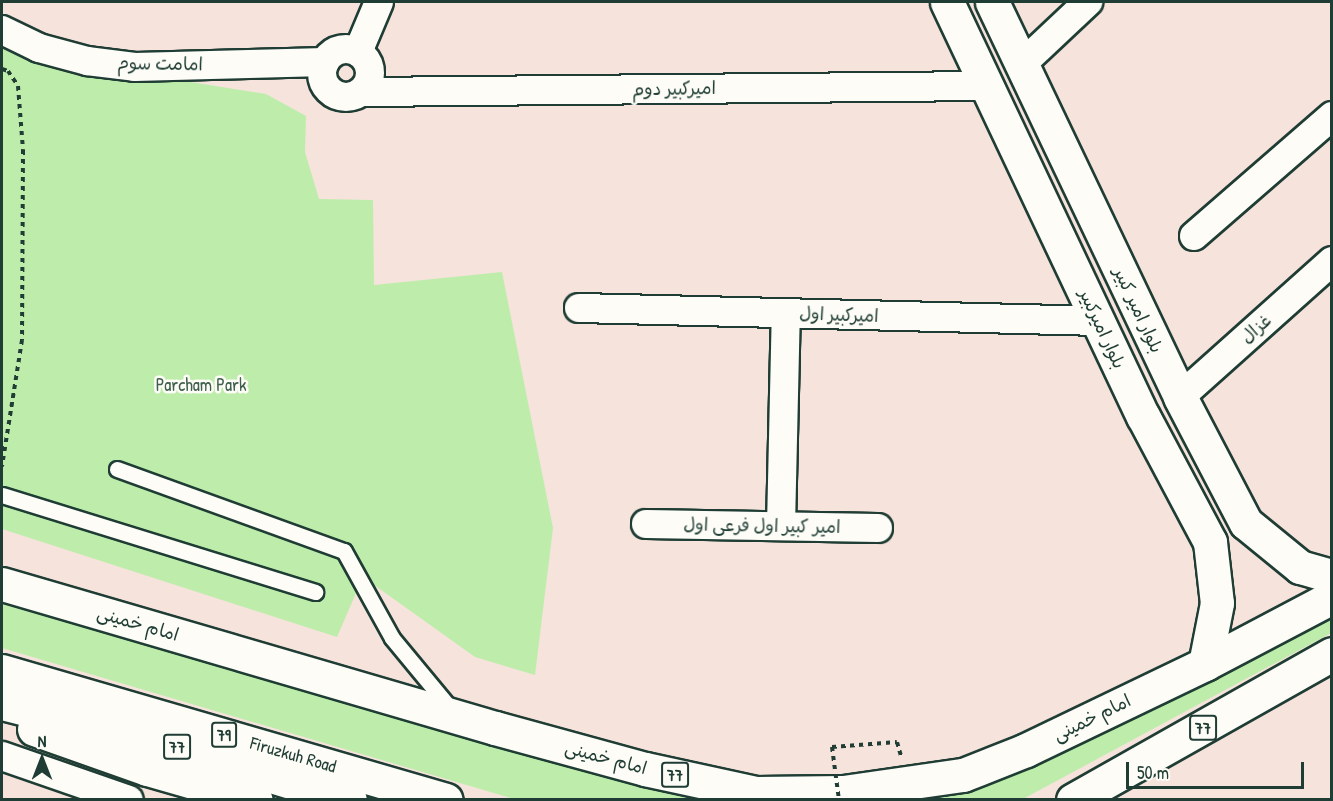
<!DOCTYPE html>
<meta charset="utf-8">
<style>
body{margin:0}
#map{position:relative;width:1333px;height:801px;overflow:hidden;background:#f5e3dc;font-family:"Patrick Hand","Playpen Sans Arabic",sans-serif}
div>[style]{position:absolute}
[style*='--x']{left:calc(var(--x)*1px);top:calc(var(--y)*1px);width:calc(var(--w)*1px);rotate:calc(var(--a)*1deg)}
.green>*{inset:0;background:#beedab}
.path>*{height:4px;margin-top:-2px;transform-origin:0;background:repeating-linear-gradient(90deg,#1f3d34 0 4.5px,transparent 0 9px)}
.roads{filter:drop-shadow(2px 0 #1f3d34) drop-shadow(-2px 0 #1f3d34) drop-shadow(0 2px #1f3d34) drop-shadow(0 -2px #1f3d34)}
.service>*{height:15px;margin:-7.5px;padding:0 7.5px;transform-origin:7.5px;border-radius:7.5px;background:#fdfcf7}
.minor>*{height:28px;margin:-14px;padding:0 14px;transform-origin:14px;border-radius:14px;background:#fdfcf7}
.minor>.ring{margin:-14px;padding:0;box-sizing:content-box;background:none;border:28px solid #fdfcf7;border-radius:50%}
.tertiary>*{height:33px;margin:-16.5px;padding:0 16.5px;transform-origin:16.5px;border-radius:16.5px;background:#fdfcf7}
.trunk>*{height:33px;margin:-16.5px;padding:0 16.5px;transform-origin:16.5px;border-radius:16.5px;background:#fdfcf7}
.path-bridge>*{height:4px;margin-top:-2px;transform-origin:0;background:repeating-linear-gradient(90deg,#1f3d34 0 4.5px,transparent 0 9px)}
span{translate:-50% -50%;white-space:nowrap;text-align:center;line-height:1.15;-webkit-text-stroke:5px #fdfcf7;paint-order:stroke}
.shield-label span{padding:2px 4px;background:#fdfcf7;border:2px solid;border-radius:4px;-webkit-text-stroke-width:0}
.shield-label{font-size:16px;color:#1f3d34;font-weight:700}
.street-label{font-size:18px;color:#1f3d34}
.park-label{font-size:18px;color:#3f604c}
.frame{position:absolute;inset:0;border:3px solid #1f3d34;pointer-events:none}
.north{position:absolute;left:12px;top:729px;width:60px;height:60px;-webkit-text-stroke:4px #fdfcf7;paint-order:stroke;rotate:0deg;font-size:16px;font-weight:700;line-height:24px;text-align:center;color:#1f3d34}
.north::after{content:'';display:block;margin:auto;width:21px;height:27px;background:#1f3d34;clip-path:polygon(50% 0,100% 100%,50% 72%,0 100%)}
.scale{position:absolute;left:1126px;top:762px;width:178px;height:27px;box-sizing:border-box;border:3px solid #1f3d34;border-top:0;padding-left:8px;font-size:18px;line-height:21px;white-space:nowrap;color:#1f3d34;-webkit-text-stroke:4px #fdfcf7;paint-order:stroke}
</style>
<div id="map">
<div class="green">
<div style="clip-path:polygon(2px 43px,53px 60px,266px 94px,306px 116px,305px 152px,319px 199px,373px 200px,374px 285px,502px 272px,553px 528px,535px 675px,475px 657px,363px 577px,337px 637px,2px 529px)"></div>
<div style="clip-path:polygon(2px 604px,640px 782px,712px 799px,514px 799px,2px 648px)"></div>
<div style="clip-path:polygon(1331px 610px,1331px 633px,1023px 799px,927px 800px,990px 785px)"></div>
</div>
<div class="path">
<div style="--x:2;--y:69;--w:6;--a:18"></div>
<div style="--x:8;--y:71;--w:18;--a:56"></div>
<div style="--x:18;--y:86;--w:64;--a:85.5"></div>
<div style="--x:23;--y:150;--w:190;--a:90.3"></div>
<div style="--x:22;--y:340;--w:128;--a:99"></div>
<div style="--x:832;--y:747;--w:65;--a:-4.4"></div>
<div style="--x:897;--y:742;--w:15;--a:74"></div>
</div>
<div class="roads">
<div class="service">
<div style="--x:117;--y:469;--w:241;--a:19.9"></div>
<div style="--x:344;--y:551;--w:99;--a:61.1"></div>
<div style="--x:392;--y:638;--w:91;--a:50.4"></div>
<div style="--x:2;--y:495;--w:328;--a:17.2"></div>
</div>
<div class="minor">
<div style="--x:2;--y:30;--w:41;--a:25.9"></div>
<div style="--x:39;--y:48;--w:50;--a:15.2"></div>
<div style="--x:87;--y:61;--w:48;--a:7.1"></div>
<div style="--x:135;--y:67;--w:190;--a:-1.5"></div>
<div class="ring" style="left:322px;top:49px;width:20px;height:20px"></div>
<div style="--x:358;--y:52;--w:54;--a:-67.2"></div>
<div style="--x:1022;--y:64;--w:91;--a:-43.2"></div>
<div style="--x:362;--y:92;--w:625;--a:-0.55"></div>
<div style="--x:1194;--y:236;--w:183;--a:-41"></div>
<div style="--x:579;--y:308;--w:519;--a:1.43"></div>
<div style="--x:1180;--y:397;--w:204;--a:-41.8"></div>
<div style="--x:646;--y:524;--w:232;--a:1"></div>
<div style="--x:781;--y:526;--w:213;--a:-88.7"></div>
<div style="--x:2;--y:756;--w:134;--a:19.1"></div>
</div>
<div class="tertiary">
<div style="--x:947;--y:2;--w:458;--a:64.7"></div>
<div style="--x:1143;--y:416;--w:143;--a:62"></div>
<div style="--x:1210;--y:542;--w:61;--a:83.5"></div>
<div style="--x:1217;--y:603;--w:62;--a:101.1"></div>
<div style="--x:992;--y:2;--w:437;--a:64.5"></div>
<div style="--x:1180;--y:397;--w:142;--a:62.4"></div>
<div style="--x:1246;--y:523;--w:70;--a:39.2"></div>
<div style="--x:1300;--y:567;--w:33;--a:16"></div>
</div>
<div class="trunk">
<div style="--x:2;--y:584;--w:514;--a:16.28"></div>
<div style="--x:495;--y:728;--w:156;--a:15.3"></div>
<div style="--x:645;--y:769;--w:114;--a:12.2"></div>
<div style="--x:756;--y:793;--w:87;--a:-0.7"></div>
<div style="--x:843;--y:792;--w:121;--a:-8.1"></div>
<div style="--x:963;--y:775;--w:68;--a:-21.6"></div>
<div style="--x:1026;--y:750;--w:199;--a:-25.7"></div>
<div style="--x:1205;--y:664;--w:144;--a:-27.8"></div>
<div style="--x:2;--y:671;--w:462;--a:16.2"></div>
<div style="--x:2;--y:703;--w:171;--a:14.2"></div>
<div style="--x:168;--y:745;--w:190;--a:16.8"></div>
<div style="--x:34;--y:729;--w:120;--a:19.5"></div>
<div style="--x:147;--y:769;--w:113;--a:15.9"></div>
<div style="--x:1073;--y:800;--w:297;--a:-29.4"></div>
</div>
</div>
<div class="path-bridge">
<div style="--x:832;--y:747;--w:53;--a:82.5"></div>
</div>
<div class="shield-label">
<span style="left:1203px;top:728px">77</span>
<span style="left:224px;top:735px">79</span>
<span style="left:177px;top:747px">77</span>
<span style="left:675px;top:775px">77</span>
</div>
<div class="street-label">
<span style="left:160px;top:64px;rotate:1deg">امامت سوم</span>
<span style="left:674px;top:89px;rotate:-1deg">امیرکبیر دوم</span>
<span style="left:1138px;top:310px;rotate:65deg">بلوار امیر کبیر</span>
<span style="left:839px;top:315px;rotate:2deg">امیرکبیر اول</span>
<span style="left:1102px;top:329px;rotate:65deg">بلوار امیرکبیر</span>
<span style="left:1256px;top:329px;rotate:-42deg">غزال</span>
<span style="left:762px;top:526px;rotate:1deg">امیر کبیر اول فرعی اول</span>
<span style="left:138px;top:624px;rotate:16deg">امام خمینی</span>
<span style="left:1092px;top:718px;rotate:-26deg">امام خمینی</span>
<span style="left:293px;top:755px;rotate:16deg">Firuzkuh Road</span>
<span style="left:606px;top:758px;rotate:15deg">امام خمینی</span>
</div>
<div class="park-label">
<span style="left:201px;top:385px">Parcham Park</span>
</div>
<div class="frame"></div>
<div class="north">N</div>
<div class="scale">50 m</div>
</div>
